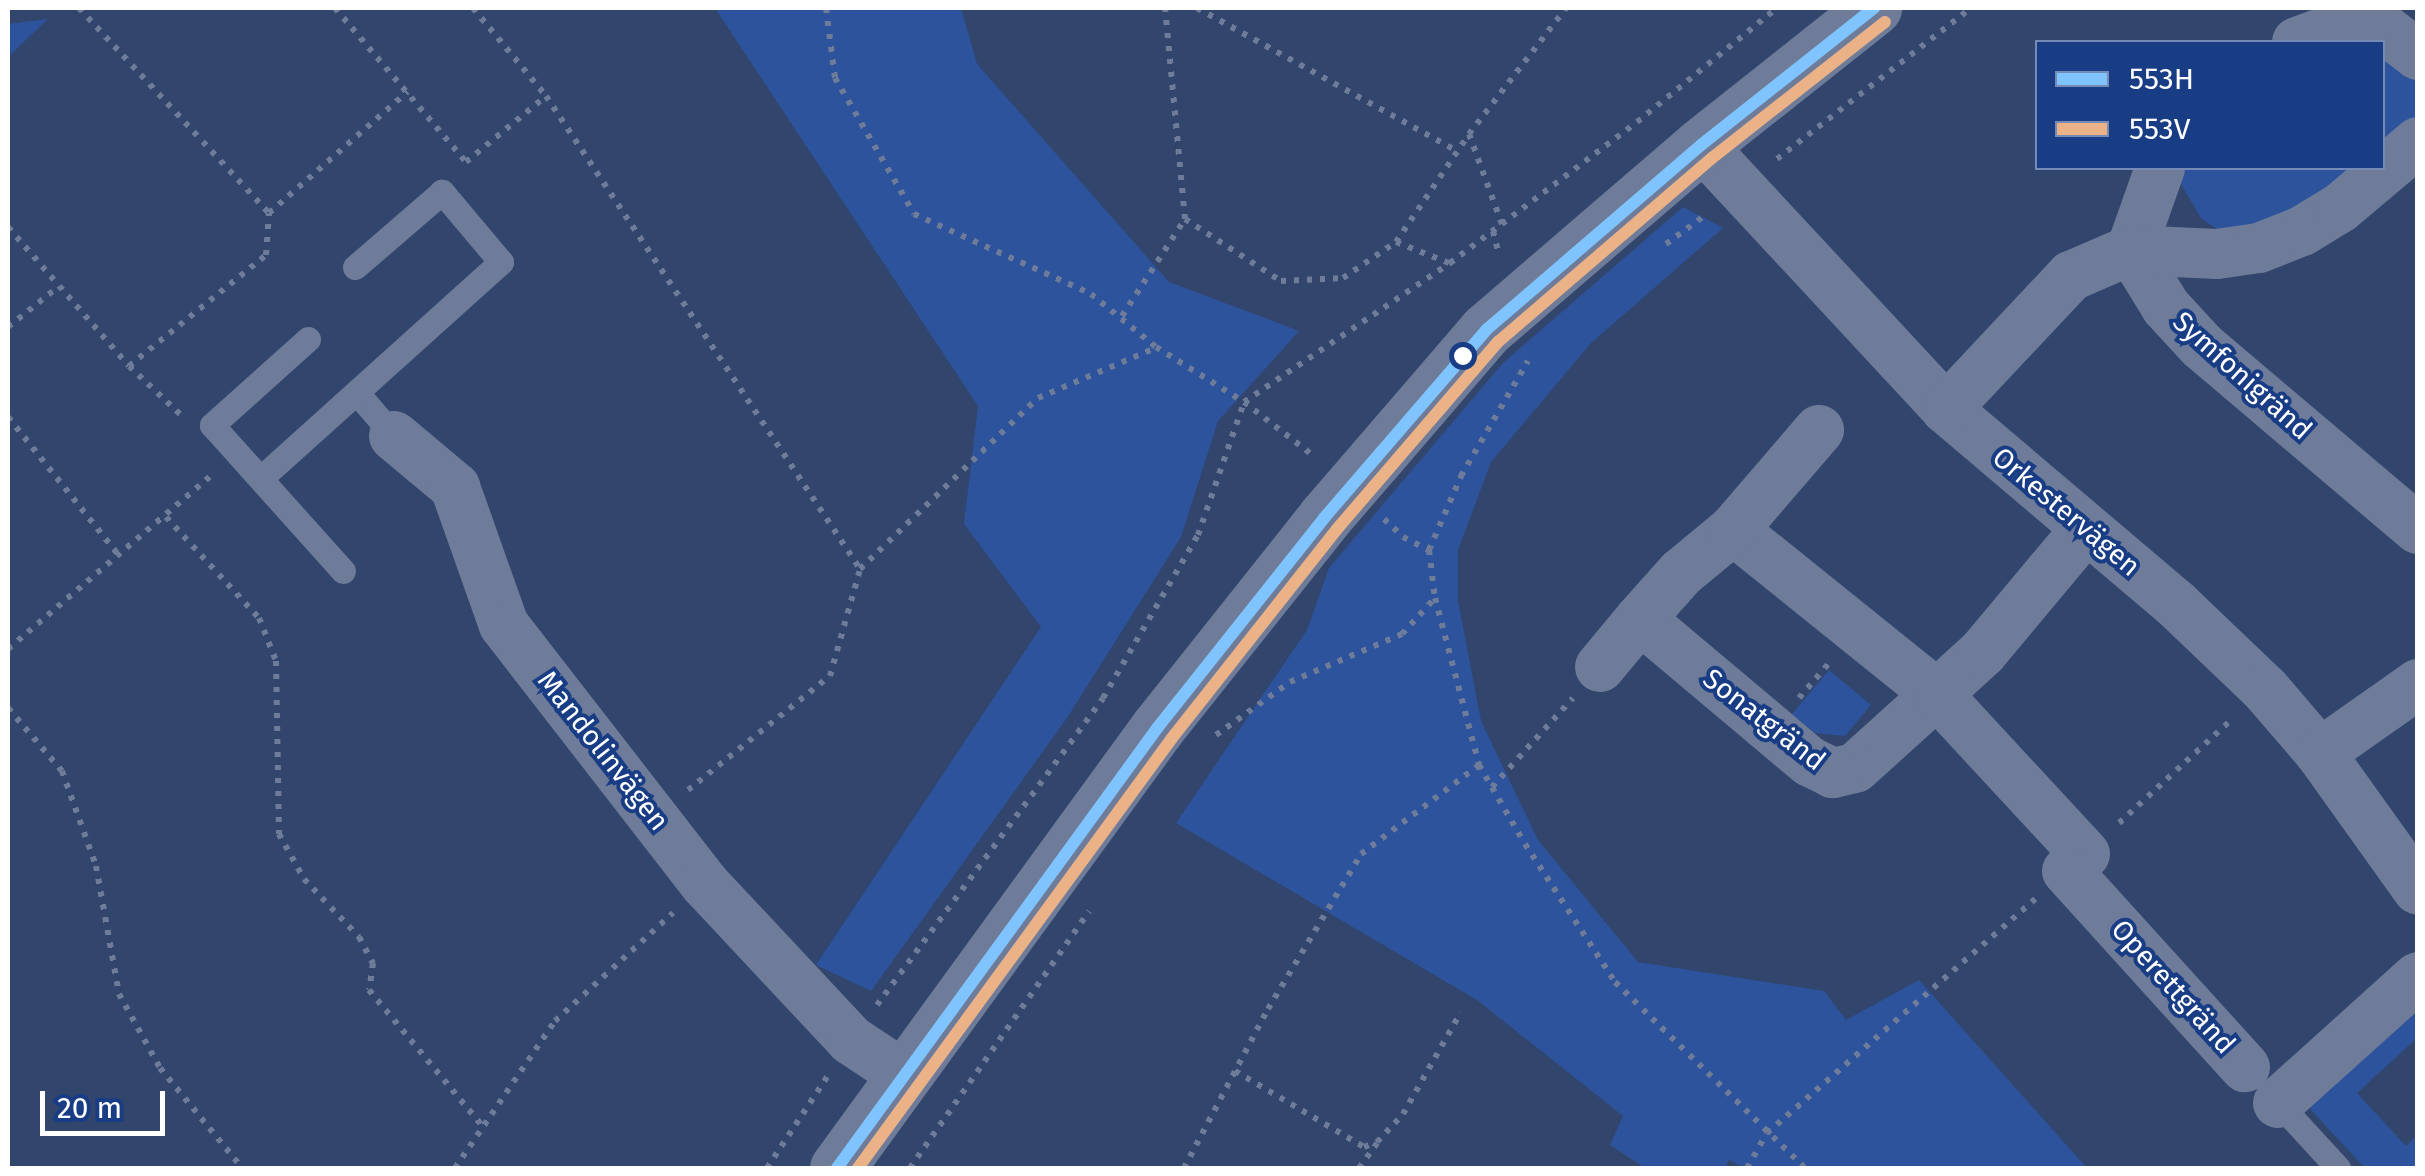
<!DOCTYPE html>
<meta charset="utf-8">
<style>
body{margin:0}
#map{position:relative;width:2425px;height:1176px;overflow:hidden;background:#32456c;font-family:"Fira Sans",sans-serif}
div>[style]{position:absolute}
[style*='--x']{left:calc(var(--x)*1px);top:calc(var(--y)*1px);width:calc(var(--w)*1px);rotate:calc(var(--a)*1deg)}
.green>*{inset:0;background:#2d539c}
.path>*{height:6px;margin-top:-3px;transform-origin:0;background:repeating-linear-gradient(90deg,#6e7c9a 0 5px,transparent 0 13px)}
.service>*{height:25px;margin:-12.5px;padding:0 12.5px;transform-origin:12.5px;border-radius:12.5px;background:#6e7c9a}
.minor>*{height:50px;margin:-25px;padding:0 25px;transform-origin:25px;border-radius:25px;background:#6e7c9a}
.tertiary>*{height:55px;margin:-27.5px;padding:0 27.5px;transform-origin:27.5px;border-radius:27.5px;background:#6e7c9a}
.tertiary-bridge>*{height:55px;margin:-27.5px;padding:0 27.5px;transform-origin:27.5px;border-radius:27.5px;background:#6e7c9a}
.bus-1>*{height:12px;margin:-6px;padding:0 6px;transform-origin:6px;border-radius:6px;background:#80c4ff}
.bus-2>*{height:12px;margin:-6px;padding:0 6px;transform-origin:6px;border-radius:6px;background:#ebb288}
.dots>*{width:28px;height:28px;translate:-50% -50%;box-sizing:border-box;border:5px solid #193d85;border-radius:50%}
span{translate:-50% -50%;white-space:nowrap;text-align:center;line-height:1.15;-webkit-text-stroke:8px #193d85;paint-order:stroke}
.street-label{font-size:28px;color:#fff}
.frame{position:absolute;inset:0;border:10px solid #fff;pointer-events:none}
.legend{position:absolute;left:2035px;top:40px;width:350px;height:130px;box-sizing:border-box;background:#193d85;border:2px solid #758bb6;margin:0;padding:12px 18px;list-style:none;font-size:30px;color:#fff}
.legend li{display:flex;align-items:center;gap:20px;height:50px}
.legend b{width:50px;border:2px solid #758bb6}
.scale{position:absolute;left:40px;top:1091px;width:125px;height:45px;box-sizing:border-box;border:5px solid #fff;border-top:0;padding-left:12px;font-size:30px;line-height:35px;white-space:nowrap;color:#fff;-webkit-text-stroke:8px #193d85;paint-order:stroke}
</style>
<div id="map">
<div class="green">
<div style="clip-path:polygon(715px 8px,961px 8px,977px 64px,1169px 282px,1299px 331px,1218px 421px,1181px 537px,1067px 718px,871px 991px,816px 965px,1041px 627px,964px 524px,978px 406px)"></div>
<div style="clip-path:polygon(48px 19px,8px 57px,8px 24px)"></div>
<div style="clip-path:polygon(2383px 46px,2393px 48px,2418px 79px,2417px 123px,2383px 152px)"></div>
<div style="clip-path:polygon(2177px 168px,2364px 168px,2334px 193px,2225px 235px,2201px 218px,2178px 179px)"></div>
<div style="clip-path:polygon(1683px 207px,1723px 228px,1591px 343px,1491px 462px,1458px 550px,1458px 601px,1481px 721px,1538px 840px,1638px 962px,1824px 991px,1846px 1020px,1919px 980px,2087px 1168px,1744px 1168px,1729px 1160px,1725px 1168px,1645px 1168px,1610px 1145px,1623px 1116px,1477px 1000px,1176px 823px,1307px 630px,1329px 568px,1503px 363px)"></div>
<div style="clip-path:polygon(1829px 670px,1871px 705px,1845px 736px,1815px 733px,1792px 714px)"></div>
<div style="clip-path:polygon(2417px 990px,2417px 1038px,2357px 1093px,2406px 1146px,2417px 1136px,2417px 1168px,2365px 1168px,2311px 1110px,2311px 1087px)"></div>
</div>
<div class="path">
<div style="--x:79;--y:8;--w:280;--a:47.2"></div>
<div style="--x:335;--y:8;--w:202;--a:49.6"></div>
<div style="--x:473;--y:8;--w:114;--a:50.3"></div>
<div style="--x:546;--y:96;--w:568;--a:56.42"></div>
<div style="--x:826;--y:8;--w:71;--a:82.7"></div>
<div style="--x:835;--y:78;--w:157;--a:59.8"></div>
<div style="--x:914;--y:214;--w:194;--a:24.3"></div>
<div style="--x:1091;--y:294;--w:84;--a:39.2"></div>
<div style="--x:1156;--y:347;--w:104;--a:32"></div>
<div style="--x:1244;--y:402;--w:90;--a:37.8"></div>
<div style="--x:1197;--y:8;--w:297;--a:28.8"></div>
<div style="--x:1469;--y:134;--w:96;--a:69.9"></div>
<div style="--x:1777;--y:159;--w:246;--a:-37.9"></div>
<div style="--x:466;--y:162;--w:104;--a:-39.5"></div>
<div style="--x:1185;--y:219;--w:114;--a:32.9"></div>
<div style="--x:1281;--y:281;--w:62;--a:-2.8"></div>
<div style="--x:1343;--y:278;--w:64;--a:-34.2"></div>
<div style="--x:1396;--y:242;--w:130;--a:-55.9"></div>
<div style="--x:1469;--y:134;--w:159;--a:-52.4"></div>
<div style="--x:8;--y:227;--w:184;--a:49"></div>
<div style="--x:129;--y:366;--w:176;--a:-39"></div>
<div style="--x:266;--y:255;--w:42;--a:-85.9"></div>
<div style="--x:269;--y:213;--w:184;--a:-41.2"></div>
<div style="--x:1493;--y:231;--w:25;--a:76"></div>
<div style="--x:1396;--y:242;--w:57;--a:21.6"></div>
<div style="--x:1666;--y:244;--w:47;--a:-36.4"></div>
<div style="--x:1122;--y:316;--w:116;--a:-57"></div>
<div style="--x:1185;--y:219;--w:212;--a:-95.4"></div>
<div style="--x:8;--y:327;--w:64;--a:-38.7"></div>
<div style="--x:129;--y:366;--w:73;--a:43.3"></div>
<div style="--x:8;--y:417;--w:174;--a:51.3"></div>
<div style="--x:166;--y:517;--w:137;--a:47.4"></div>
<div style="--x:259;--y:618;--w:46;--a:68.4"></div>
<div style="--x:276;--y:661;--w:173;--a:89"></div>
<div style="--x:279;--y:834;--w:51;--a:60.9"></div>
<div style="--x:304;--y:879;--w:80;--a:46.5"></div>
<div style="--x:359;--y:937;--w:30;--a:62"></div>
<div style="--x:373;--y:963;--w:27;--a:98"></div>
<div style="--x:369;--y:990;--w:180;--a:50.2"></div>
<div style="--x:1384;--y:519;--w:26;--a:43"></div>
<div style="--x:1403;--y:537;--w:29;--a:27"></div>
<div style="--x:1429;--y:550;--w:48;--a:82.9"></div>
<div style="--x:1435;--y:598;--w:173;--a:75.2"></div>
<div style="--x:1479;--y:765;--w:91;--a:59.8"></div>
<div style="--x:1525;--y:844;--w:165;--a:56.9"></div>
<div style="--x:1615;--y:982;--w:266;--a:44.4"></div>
<div style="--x:1429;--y:550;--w:81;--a:-66.6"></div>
<div style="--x:1461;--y:476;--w:133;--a:-59.8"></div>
<div style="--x:8;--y:649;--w:268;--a:-40.5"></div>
<div style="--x:1799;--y:698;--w:48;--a:-49.3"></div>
<div style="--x:8;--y:708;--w:83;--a:49.4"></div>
<div style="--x:62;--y:771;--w:101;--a:70.3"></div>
<div style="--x:96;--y:866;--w:130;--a:79.8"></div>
<div style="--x:119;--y:994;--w:85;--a:61"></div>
<div style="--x:160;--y:1068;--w:129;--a:50.6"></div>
<div style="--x:1216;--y:735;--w:91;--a:-35.6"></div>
<div style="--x:1290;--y:682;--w:122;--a:-23.2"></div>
<div style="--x:1402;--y:634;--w:49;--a:-47.5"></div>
<div style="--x:1492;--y:787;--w:120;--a:-47.7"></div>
<div style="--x:688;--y:790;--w:182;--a:-38.8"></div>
<div style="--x:830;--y:676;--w:111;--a:-74.3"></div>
<div style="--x:860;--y:569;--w:247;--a:-43.9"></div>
<div style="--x:1038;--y:398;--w:127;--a:-23.1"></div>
<div style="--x:2119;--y:823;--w:152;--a:-42.6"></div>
<div style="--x:877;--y:1005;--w:381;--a:-53.6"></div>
<div style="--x:1103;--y:698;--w:189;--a:-59.8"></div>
<div style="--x:1198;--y:535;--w:141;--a:-70.9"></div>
<div style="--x:1244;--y:402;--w:249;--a:-34"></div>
<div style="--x:1450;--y:263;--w:234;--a:-37"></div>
<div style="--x:1637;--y:122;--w:181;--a:-39.2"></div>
<div style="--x:1235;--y:1071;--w:150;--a:30.5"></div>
<div style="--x:1364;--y:1147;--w:14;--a:-21"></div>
<div style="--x:1377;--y:1142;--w:38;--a:-47"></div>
<div style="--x:1403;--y:1114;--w:117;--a:-60.4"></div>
<div style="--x:455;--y:1168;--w:178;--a:-55.8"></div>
<div style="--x:555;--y:1021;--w:160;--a:-42.5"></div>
<div style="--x:767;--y:1168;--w:109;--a:-56.6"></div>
<div style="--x:910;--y:1168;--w:313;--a:-55.1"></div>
<div style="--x:1184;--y:1168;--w:180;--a:-62.2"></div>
<div style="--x:1268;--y:1009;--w:181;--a:-59"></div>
<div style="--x:1361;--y:854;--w:148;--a:-37"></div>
<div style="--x:1359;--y:1168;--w:31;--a:-54"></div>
<div style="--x:1747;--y:1168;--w:40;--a:-60.3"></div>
<div style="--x:1767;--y:1133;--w:356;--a:-41.1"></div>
</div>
<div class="service">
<div style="--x:308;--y:339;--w:129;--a:138.1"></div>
<div style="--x:212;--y:425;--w:196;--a:48.1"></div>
<div style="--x:357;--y:393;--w:57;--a:49.3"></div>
<div style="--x:261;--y:478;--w:323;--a:-42"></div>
<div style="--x:501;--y:262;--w:92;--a:-130.1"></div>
<div style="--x:442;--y:192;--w:115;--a:139.2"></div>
<div style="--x:2272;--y:1096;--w:98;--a:47.5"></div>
</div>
<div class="minor">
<div style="--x:2367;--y:8;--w:8;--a:83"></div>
<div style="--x:2368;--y:16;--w:63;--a:38"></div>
<div style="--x:2297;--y:42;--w:76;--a:-20.1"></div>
<div style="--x:1701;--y:145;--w:360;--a:47.1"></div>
<div style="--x:1946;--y:409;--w:303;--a:40.3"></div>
<div style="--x:2177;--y:605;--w:122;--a:43.7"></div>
<div style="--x:2265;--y:689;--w:84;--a:49.3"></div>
<div style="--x:2320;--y:753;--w:168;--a:54.4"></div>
<div style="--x:2131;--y:250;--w:67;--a:58.4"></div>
<div style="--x:2166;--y:307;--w:53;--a:47.3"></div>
<div style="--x:2202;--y:346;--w:283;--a:40.3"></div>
<div style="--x:2131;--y:250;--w:87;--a:-70.5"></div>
<div style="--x:1946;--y:409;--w:183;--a:-46.8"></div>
<div style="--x:2071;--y:276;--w:65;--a:-23.4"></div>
<div style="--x:2131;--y:250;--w:86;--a:2.7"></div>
<div style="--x:2217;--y:254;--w:42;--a:-8.1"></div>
<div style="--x:2259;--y:248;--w:46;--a:-21.6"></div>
<div style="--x:2302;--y:231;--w:44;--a:-31.2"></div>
<div style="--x:2340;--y:208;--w:102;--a:-40.2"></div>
<div style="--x:394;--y:436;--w:80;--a:39.9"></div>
<div style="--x:455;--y:487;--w:146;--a:70.5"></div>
<div style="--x:504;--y:625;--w:328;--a:52.2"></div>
<div style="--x:705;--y:884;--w:214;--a:46.9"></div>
<div style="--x:851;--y:1040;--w:61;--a:33.7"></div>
<div style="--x:1733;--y:530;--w:262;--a:38.8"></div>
<div style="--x:1937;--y:694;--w:110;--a:137.9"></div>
<div style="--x:1855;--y:768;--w:23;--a:167"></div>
<div style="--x:1833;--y:773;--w:25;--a:-154"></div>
<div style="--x:1810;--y:762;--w:222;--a:-139.9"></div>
<div style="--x:1640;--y:619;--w:62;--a:-48.3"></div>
<div style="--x:1681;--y:573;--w:67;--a:-39.6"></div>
<div style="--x:1733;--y:530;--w:132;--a:-49.3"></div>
<div style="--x:1600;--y:667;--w:62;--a:-50.2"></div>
<div style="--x:2320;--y:753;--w:120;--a:-35.1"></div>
<div style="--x:2085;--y:854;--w:218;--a:-132.8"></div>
<div style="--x:1937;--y:694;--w:62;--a:-42.4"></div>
<div style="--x:1983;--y:652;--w:159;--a:-50.1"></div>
<div style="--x:2067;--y:871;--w:265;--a:47.8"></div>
<div style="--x:2278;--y:1103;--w:188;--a:-42"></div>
</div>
<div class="tertiary">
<div style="--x:1375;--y:459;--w:170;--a:-49.3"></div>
<div style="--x:1486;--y:330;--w:284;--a:-40.7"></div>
<div style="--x:1701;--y:145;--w:221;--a:-38.4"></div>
<div style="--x:837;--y:1168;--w:545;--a:-53.95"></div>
<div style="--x:1158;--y:727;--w:267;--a:-51.5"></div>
</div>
<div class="tertiary-bridge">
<div style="--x:1324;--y:518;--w:78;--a:-49.2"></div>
</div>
<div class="bus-1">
<div style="--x:837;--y:1168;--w:545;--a:-53.95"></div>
<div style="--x:1158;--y:727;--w:267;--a:-51.5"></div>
<div style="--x:1324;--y:518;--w:248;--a:-49.2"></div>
<div style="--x:1486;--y:330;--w:284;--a:-40.7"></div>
<div style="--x:1701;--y:145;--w:221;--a:-38.4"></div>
</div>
<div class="bus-2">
<div style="--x:858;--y:1168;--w:532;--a:-53.86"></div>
<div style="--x:1172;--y:738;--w:266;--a:-51.7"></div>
<div style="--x:1337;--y:529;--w:247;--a:-49.3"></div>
<div style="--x:1498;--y:342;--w:282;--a:-40.7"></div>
<div style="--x:1712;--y:158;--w:220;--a:-38.2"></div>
</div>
<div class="dots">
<div style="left:1463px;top:356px;background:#fff"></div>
</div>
<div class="street-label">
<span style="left:2242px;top:376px;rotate:42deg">Symfonigränd</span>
<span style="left:2066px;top:512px;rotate:40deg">Orkestervägen</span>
<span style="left:1764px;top:720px;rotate:38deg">Sonatgränd</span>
<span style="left:603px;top:751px;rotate:52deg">Mandolinvägen</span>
<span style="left:2173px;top:987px;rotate:48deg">Operettgränd</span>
</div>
<div class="frame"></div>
<ul class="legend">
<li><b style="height:12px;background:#80c4ff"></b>553H</li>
<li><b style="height:12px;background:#ebb288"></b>553V</li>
</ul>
<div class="scale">20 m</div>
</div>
